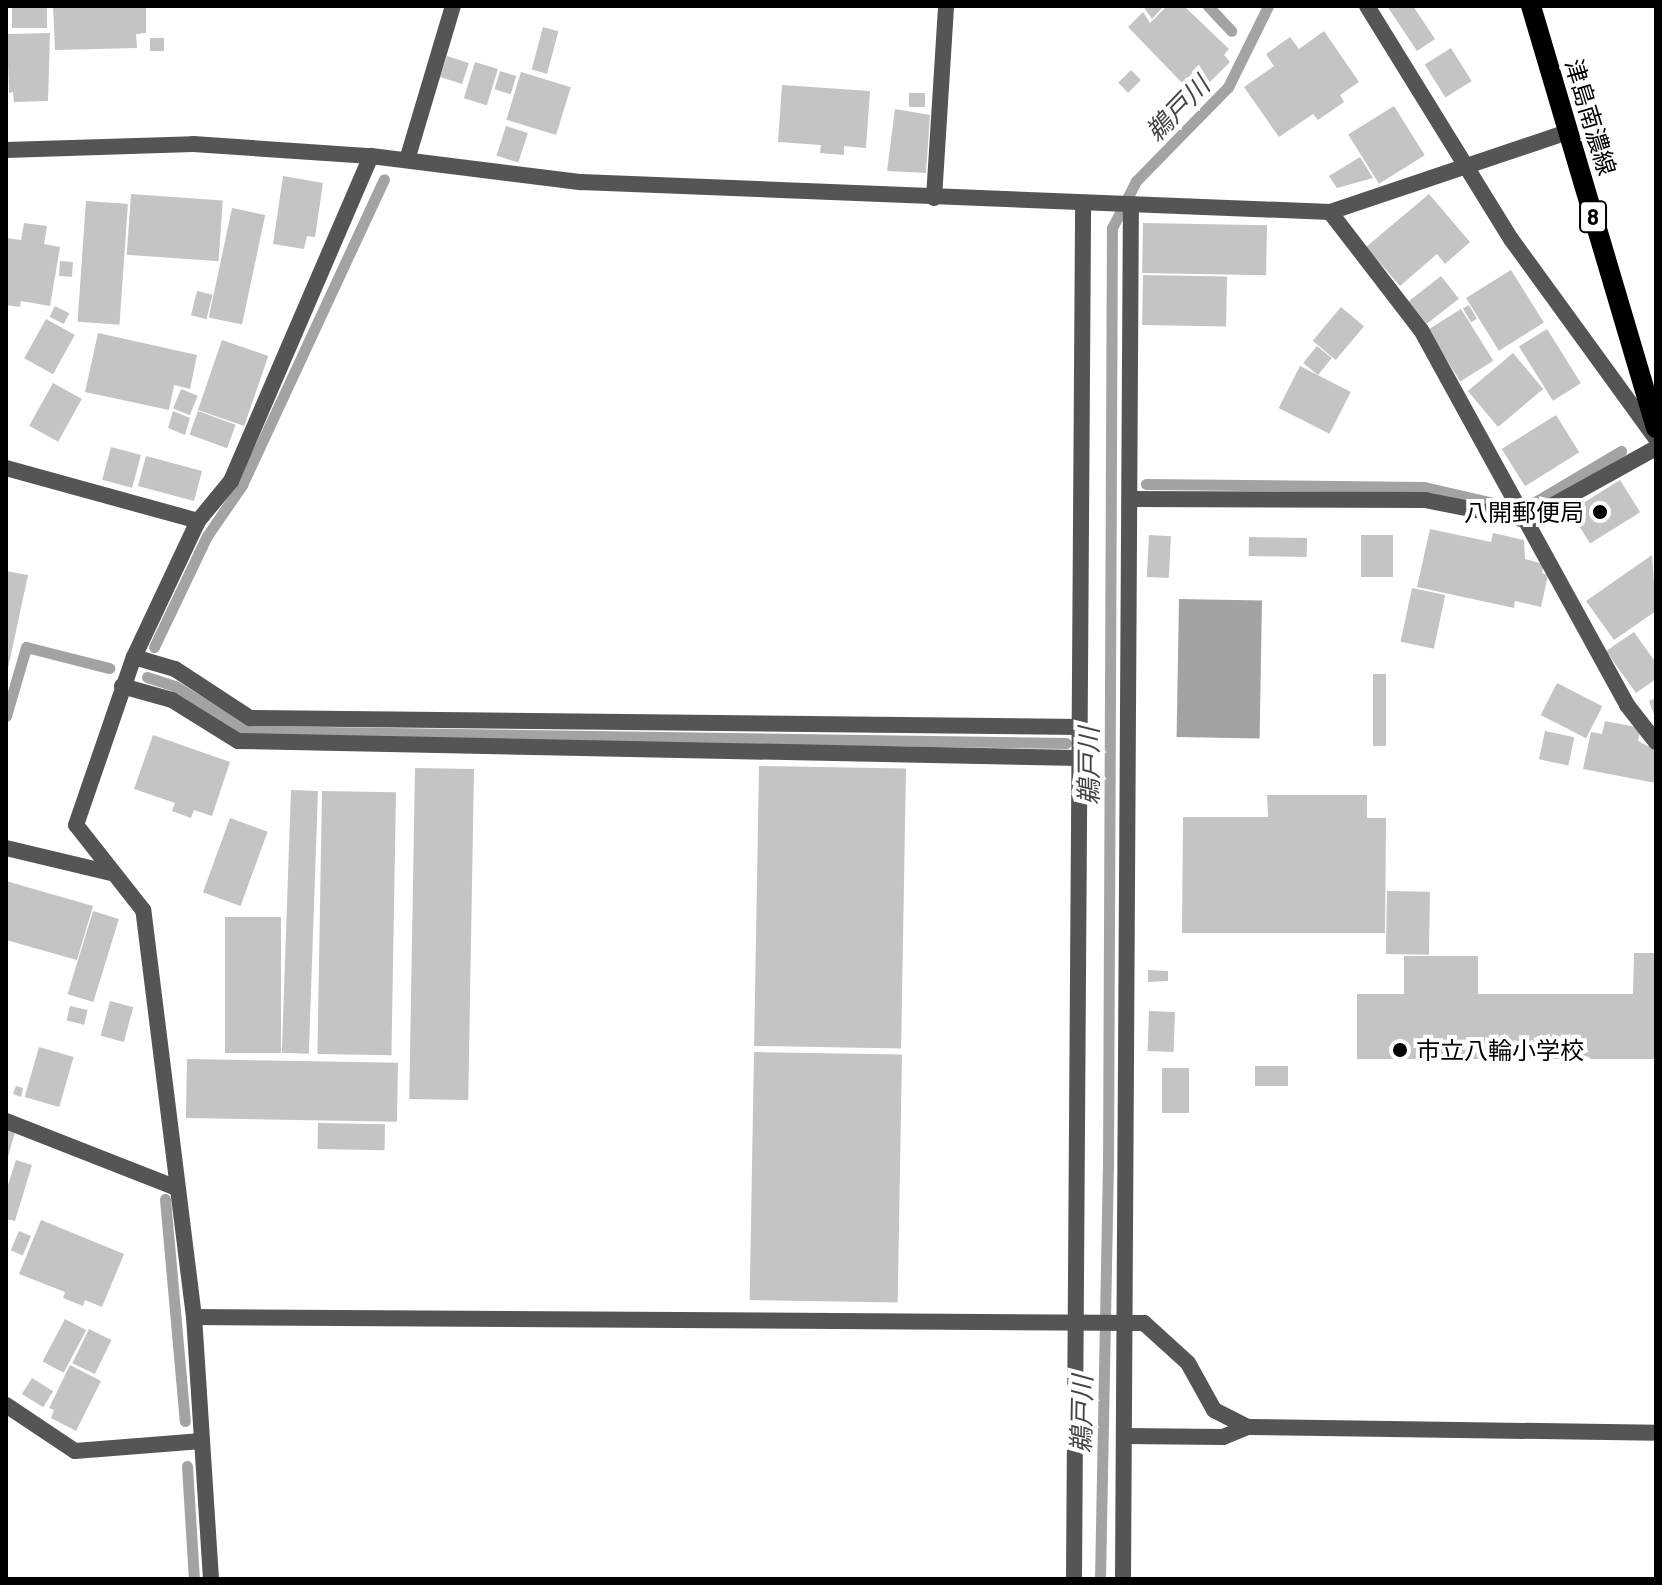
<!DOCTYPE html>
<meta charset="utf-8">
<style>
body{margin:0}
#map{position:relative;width:1662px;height:1585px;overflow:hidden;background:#fff;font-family:Barlow,"Noto Sans JP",sans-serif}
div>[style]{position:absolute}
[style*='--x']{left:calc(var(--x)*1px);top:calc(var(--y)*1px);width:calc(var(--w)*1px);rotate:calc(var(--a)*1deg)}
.water>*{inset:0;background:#a3a3a3;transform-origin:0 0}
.stream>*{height:11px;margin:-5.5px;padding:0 5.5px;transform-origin:5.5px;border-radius:5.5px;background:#a3a3a3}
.building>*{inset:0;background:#c4c4c4;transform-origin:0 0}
.lane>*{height:16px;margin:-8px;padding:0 8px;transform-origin:8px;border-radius:8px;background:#555}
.street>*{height:16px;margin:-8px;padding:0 8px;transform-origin:8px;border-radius:8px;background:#555}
.primary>*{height:20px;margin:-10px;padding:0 10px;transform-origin:10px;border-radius:10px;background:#000}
.dots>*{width:22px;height:22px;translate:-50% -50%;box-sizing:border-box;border:4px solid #fff;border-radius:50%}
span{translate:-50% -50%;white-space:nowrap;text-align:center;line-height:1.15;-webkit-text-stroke:8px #fff;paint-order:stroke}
.shield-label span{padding:2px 6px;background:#fff;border:2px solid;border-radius:6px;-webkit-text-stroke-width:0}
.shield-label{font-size:22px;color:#000;font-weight:700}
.street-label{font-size:24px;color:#000}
.poi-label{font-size:24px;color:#000}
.right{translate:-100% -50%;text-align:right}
.left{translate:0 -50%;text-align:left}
.water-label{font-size:26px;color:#444;font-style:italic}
.frame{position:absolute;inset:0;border:8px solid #000;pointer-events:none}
</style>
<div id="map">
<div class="water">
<div style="left:1179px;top:599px;width:83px;height:138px;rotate:1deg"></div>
</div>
<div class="stream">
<div style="--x:1208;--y:6;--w:34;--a:47"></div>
<div style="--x:1146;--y:484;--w:278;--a:0.6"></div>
<div style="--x:1424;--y:487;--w:84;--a:13"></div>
<div style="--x:1530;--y:505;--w:106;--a:-30.7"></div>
<div style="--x:154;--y:647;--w:123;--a:-64.5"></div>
<div style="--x:207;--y:536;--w:62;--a:-55.5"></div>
<div style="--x:242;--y:485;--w:337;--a:-65.1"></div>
<div style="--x:147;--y:677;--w:29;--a:18"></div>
<div style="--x:175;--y:686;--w:86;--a:31.7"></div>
<div style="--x:248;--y:731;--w:818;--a:0.84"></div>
<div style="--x:6;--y:716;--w:72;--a:-73.8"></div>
<div style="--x:26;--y:647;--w:86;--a:14.2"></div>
<div style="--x:165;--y:1199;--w:223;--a:84.9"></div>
<div style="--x:187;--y:1466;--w:113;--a:86.5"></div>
<div style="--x:1100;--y:1579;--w:411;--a:-88.9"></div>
<div style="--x:1108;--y:1168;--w:940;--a:-89.76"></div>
<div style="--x:1112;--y:228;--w:53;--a:-62.9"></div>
<div style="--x:1136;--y:181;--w:132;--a:-45.6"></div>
<div style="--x:1228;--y:87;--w:90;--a:-63.7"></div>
</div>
<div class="building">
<div style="left:12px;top:6px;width:35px;height:22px"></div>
<div style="clip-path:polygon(53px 6px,146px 6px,146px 33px,136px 34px,137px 48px,55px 50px)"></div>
<div style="clip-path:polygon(1143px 6px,1164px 6px,1152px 19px)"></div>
<div style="clip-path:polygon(1167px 6px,1184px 6px,1229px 49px,1224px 55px,1230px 62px,1203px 89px,1197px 82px,1189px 90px,1128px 27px,1143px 12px,1150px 23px)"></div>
<div style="clip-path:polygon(1387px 6px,1413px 6px,1435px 39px,1417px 51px)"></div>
<div style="left:543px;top:27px;width:16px;height:44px;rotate:15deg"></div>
<div style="clip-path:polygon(1324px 31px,1359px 82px,1340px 95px,1344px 102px,1318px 120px,1313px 114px,1279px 137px,1244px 87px,1274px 66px,1266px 54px,1290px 37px,1299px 49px)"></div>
<div style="clip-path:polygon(50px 33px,48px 101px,14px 102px,13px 92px,9px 93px,7px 34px)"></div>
<div style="left:150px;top:38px;width:14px;height:13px"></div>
<div style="left:1451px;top:48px;width:39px;height:31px;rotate:58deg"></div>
<div style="left:447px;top:56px;width:23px;height:22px;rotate:18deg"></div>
<div style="left:475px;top:62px;width:24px;height:38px;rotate:17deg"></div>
<div style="left:1131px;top:70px;width:14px;height:18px;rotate:45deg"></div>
<div style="left:500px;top:71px;width:17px;height:19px;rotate:17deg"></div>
<div style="left:521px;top:72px;width:52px;height:50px;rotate:17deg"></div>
<div style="clip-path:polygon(782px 85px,870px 91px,866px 148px,844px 146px,844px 155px,820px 153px,821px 145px,778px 142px)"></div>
<div style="left:909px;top:93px;width:16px;height:14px"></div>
<div style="left:1394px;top:106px;width:58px;height:54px;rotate:58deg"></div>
<div style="clip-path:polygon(895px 109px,930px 115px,926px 173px,887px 171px)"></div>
<div style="left:506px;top:126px;width:23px;height:31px;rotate:18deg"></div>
<div style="clip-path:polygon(1360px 157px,1373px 178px,1337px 188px,1329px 176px)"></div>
<div style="clip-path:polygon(283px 176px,323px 183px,315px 237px,307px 236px,304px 249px,273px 244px)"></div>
<div style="left:131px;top:194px;width:92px;height:61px;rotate:4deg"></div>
<div style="clip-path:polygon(1429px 194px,1470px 242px,1445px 264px,1437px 254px,1400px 286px,1366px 247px)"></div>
<div style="left:86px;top:201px;width:42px;height:121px;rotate:4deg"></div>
<div style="left:232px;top:208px;width:34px;height:112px;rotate:12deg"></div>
<div style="clip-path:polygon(24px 223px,47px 226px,44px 244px,60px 247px,50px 306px,21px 301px,20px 307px,6px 305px,6px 238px,21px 240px)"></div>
<div style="left:1143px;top:223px;width:124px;height:50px;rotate:1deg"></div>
<div style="left:60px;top:261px;width:13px;height:15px;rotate:4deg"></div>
<div style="left:1511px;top:270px;width:62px;height:53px;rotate:58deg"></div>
<div style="left:1143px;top:275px;width:84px;height:50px;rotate:1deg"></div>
<div style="left:1441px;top:276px;width:29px;height:41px;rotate:52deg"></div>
<div style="left:197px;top:291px;width:16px;height:25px;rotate:14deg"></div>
<div style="left:1469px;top:305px;width:16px;height:7px;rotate:60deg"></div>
<div style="left:55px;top:306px;width:16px;height:12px;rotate:27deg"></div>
<div style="left:1341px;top:307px;width:30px;height:44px;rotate:40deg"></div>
<div style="left:1461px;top:309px;width:61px;height:39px;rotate:58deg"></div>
<div style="left:46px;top:319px;width:33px;height:45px;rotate:29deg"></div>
<div style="left:1547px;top:329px;width:64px;height:33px;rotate:58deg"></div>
<div style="clip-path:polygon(98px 333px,197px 355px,190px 389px,174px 385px,169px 410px,85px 392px)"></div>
<div style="left:222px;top:340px;width:49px;height:74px;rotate:19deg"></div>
<div style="left:1317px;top:346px;width:19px;height:22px;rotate:39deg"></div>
<div style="left:1513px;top:353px;width:47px;height:59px;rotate:50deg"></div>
<div style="left:1300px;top:366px;width:57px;height:47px;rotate:27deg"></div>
<div style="left:53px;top:383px;width:33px;height:49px;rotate:29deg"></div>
<div style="left:181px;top:389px;width:18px;height:21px;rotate:22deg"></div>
<div style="clip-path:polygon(173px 411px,190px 418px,185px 435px,168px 428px)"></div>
<div style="left:198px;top:411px;width:40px;height:25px;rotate:20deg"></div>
<div style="left:1556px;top:415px;width:44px;height:64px;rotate:58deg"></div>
<div style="left:111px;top:447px;width:31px;height:34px;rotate:15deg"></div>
<div style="left:146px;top:456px;width:58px;height:31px;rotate:15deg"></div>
<div style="left:1620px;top:480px;width:38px;height:59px;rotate:58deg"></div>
<div style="clip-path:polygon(1430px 529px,1491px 542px,1493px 533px,1524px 540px,1525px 559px,1544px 564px,1542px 573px,1548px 575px,1541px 607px,1515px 601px,1514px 608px,1417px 587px)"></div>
<div style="left:1149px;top:535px;width:22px;height:42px;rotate:3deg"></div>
<div style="left:1361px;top:535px;width:32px;height:42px"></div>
<div style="left:1249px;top:537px;width:58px;height:19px;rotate:1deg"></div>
<div style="clip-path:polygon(1652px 555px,1656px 611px,1614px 640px,1586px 601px)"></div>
<div style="clip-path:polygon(6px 571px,28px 575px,7px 673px,6px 673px)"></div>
<div style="left:1412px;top:588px;width:34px;height:55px;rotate:12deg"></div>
<div style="clip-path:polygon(1634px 632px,1656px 663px,1656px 679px,1636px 693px,1606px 651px)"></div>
<div style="left:1373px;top:674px;width:13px;height:72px"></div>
<div style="left:1557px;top:683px;width:51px;height:36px;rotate:27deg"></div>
<div style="clip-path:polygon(1656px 698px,1656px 720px,1649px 701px)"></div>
<div style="clip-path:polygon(1605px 721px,1641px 728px,1638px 741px,1656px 750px,1656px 783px,1583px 769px,1591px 732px,1602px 734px)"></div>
<div style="left:1545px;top:731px;width:30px;height:29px;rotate:12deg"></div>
<div style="clip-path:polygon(153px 735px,230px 762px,212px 816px,194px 810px,191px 818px,172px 811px,175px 803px,134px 789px)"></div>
<div style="left:759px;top:766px;width:147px;height:280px;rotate:1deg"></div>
<div style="left:415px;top:768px;width:59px;height:331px;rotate:1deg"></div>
<div style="left:291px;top:790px;width:27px;height:263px;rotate:2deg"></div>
<div style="left:322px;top:791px;width:74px;height:263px;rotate:1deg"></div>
<div style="clip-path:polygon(1267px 795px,1367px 795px,1367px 818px,1386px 818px,1385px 933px,1182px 933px,1183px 817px,1268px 817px)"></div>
<div style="left:230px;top:818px;width:40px;height:79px;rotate:20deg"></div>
<div style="clip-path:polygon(6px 881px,93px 906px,77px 960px,6px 940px)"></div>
<div style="left:1387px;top:891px;width:43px;height:63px;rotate:1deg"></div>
<div style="left:93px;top:911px;width:27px;height:87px;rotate:17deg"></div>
<div style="left:225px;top:917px;width:56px;height:136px"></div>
<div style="clip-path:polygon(1634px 953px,1656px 953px,1656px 1059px,1357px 1059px,1357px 994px,1404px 994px,1404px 956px,1478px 956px,1478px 994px,1633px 994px)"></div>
<div style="clip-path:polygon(1148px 970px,1168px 971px,1168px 981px,1148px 982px)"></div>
<div style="left:110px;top:1001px;width:24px;height:36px;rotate:15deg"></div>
<div style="left:70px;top:1006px;width:18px;height:15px;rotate:13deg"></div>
<div style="left:1149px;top:1011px;width:26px;height:40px;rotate:2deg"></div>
<div style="left:39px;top:1047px;width:36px;height:52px;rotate:16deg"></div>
<div style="left:754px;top:1052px;width:148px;height:248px;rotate:1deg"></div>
<div style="left:187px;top:1059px;width:211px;height:59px;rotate:1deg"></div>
<div style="left:1255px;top:1066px;width:33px;height:20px"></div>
<div style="left:1162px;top:1068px;width:27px;height:45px"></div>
<div style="clip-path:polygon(16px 1086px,23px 1088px,21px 1097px,13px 1094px)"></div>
<div style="left:318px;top:1123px;width:67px;height:26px;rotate:1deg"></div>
<div style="clip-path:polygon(6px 1129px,15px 1132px,7px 1160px,6px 1160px)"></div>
<div style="clip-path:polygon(16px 1160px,32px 1165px,15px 1221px,6px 1219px,6px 1191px)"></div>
<div style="clip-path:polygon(41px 1220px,124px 1254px,102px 1307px,85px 1300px,83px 1306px,63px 1298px,65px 1292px,19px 1274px)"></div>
<div style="left:19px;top:1231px;width:13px;height:21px;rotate:23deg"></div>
<div style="left:65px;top:1319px;width:24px;height:48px;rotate:28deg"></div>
<div style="left:89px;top:1329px;width:25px;height:38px;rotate:26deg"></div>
<div style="clip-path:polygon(70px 1365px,101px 1381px,76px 1431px,51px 1418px,54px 1410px,49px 1408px)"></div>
<div style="left:32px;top:1378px;width:25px;height:19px;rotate:32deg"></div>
</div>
<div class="lane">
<div style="--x:934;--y:198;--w:192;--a:-86.4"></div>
<div style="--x:6;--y:848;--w:108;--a:13.4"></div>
<div style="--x:6;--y:1121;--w:180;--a:21.4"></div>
</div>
<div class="street">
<div style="--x:1367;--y:6;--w:274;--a:58.3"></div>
<div style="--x:1511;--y:239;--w:245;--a:54"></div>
<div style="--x:6;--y:150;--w:187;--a:-1.8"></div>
<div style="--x:193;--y:144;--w:178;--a:3.9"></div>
<div style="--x:371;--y:156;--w:212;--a:7.1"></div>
<div style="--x:581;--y:182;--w:750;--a:2.29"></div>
<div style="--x:1330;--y:212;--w:251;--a:-18.6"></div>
<div style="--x:407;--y:160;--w:161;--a:-73.4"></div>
<div style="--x:1330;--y:212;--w:149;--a:52.4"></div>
<div style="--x:1421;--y:330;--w:428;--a:61.2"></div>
<div style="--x:1627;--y:705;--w:47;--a:51.9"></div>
<div style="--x:6;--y:468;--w:199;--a:15.4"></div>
<div style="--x:1130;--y:499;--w:295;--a:0.2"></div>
<div style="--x:1425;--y:500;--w:103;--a:11.2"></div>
<div style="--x:1526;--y:520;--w:149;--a:-29"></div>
<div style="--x:134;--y:657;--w:43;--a:16.3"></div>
<div style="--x:175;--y:669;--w:90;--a:33.2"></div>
<div style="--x:250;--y:718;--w:830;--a:0.62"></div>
<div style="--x:122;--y:686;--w:52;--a:15.6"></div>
<div style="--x:172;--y:700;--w:78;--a:31.8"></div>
<div style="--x:238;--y:741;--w:841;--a:1.16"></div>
<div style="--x:194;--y:1317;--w:950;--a:0.36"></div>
<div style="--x:1144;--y:1323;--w:59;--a:42.3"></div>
<div style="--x:1188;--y:1363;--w:54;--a:61"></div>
<div style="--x:1214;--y:1410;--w:38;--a:27"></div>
<div style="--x:1248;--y:1427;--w:408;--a:0.8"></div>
<div style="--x:6;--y:1405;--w:83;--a:33.7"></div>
<div style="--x:75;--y:1451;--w:127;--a:-4.5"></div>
<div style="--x:1124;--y:1436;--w:99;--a:0.6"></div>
<div style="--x:1223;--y:1437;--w:27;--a:-22"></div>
<div style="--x:211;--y:1579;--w:263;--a:-93.7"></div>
<div style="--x:194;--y:1317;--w:410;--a:-97.1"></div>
<div style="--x:143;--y:910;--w:108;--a:-128.2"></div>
<div style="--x:76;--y:825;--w:178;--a:-71"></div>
<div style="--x:134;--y:657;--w:150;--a:-64.8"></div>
<div style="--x:198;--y:521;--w:52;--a:-50.5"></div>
<div style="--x:231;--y:481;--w:354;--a:-66.7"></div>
<div style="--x:1074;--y:1579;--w:1374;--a:-89.62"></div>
<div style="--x:1123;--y:1579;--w:1371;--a:-89.67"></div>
</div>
<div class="primary">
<div style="--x:1531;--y:6;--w:440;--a:73.5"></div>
</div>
<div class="dots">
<div style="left:1600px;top:512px;background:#000"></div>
<div style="left:1400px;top:1050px;background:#000"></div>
</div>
<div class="shield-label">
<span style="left:1593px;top:217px">8</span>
</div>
<div class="street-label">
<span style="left:1591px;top:117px;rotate:73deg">津島南濃線</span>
</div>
<div class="poi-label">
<span class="right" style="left:1584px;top:512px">八開郵便局</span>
<span class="left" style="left:1416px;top:1050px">市立八輪小学校</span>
</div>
<div class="water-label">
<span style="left:1177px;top:108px;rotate:-46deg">鵜戸川</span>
<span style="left:1088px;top:766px;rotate:-90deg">鵜戸川</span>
<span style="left:1081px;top:1414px;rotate:-89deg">鵜戸川</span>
</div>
<div class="frame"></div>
</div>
